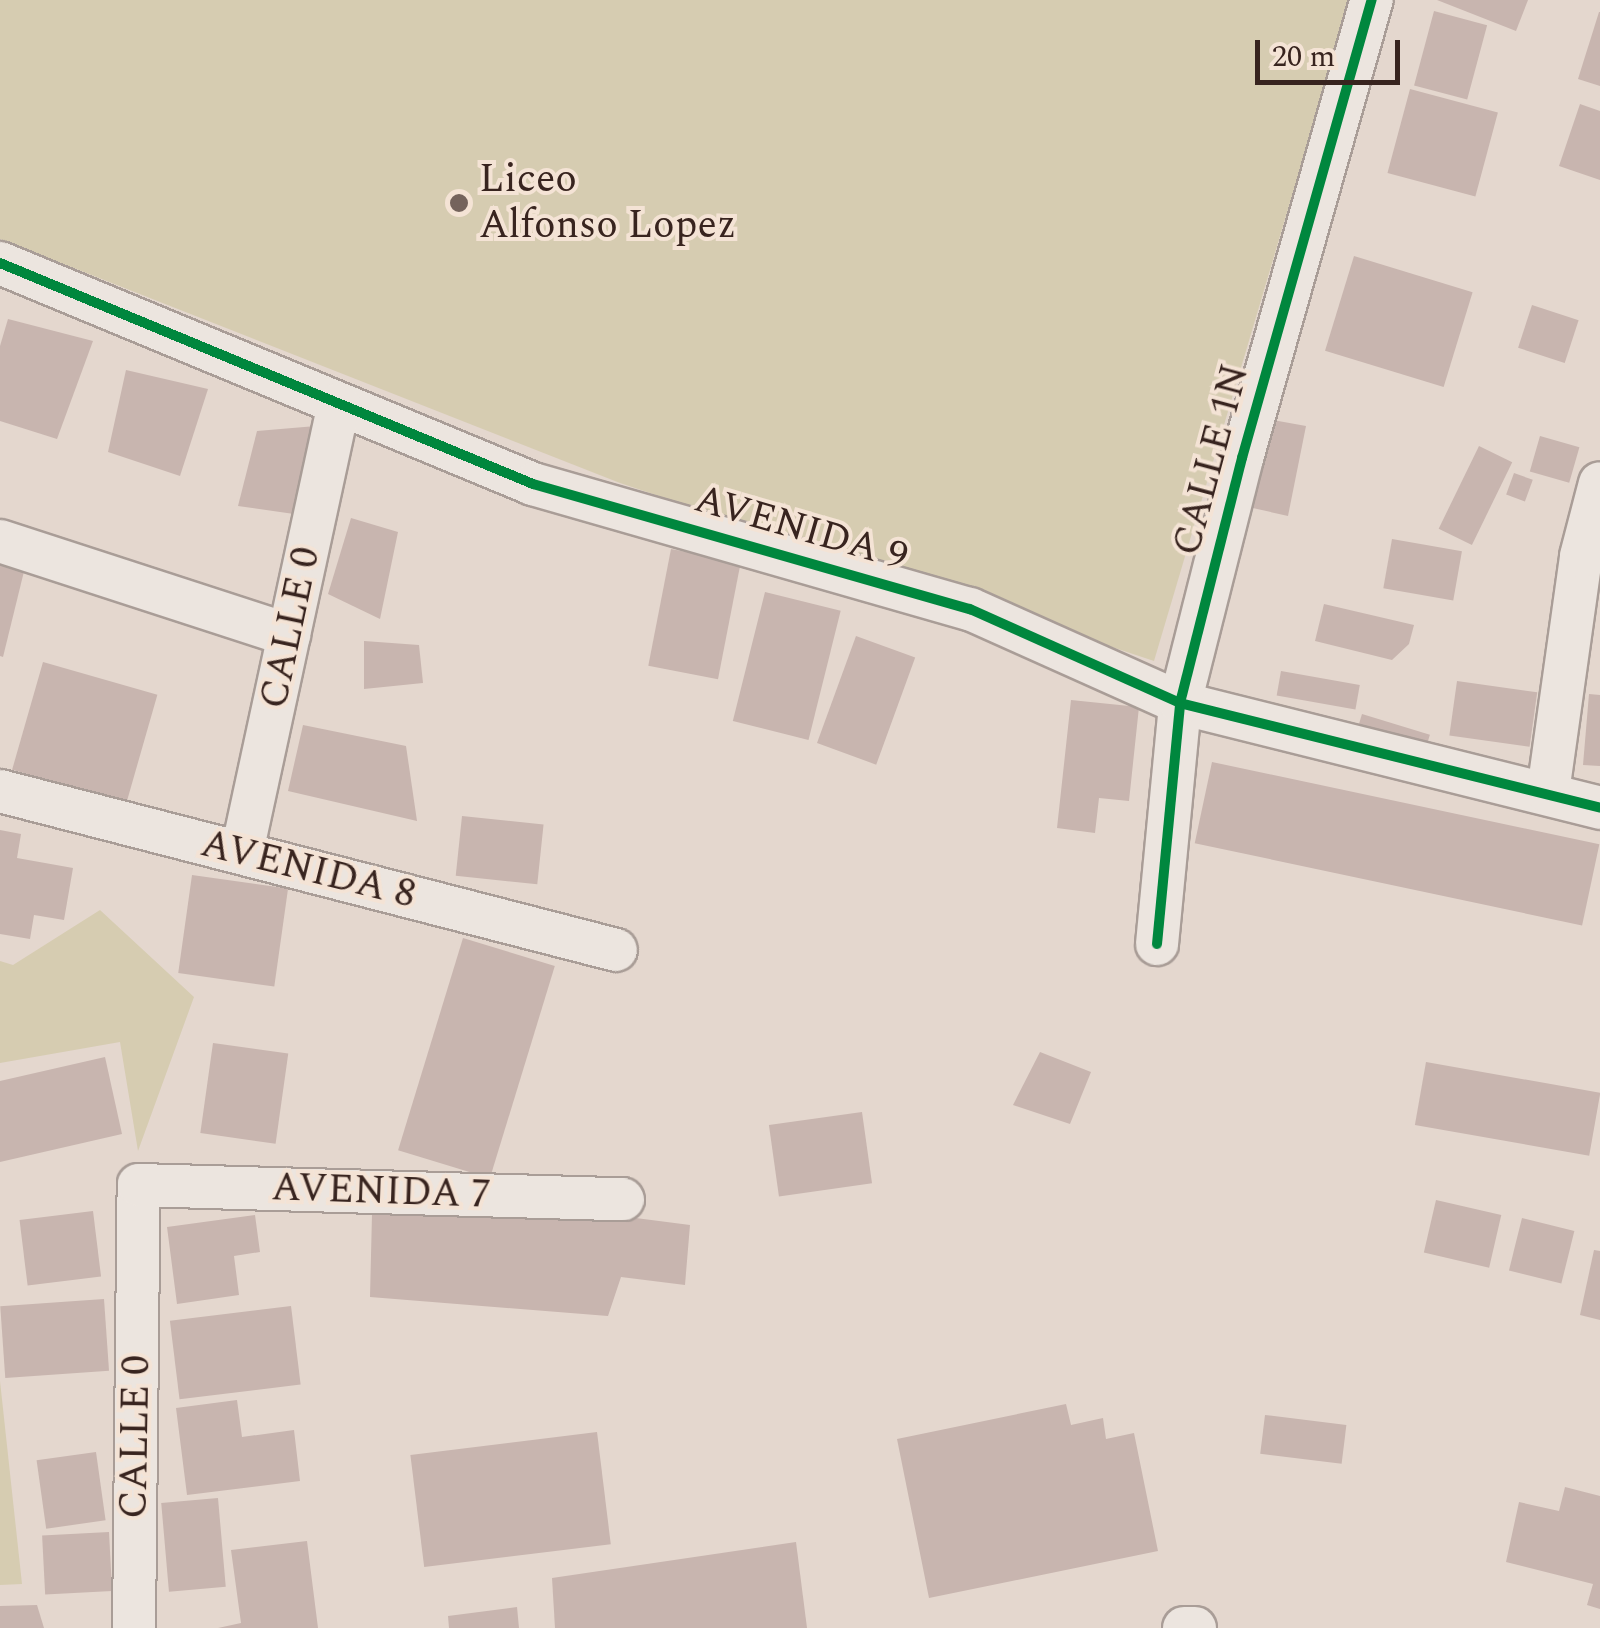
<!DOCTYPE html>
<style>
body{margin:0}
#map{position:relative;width:1600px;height:1628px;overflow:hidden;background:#e4d7ce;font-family:Spectral,serif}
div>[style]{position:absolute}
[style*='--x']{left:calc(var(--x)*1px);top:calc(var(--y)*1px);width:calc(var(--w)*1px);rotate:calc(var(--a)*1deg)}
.green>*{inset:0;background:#d6ccb1}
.building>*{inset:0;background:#c8b5af;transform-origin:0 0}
.roads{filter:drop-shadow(2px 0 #a99d97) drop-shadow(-2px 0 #a99d97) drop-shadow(0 2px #a99d97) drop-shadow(0 -2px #a99d97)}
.street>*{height:42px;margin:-21px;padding:0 21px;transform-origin:21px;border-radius:21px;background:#ece5df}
.cycleway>*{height:10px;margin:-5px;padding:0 5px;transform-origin:5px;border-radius:5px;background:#00873e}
.dots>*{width:28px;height:28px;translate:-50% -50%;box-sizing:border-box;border:5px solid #f4e3d5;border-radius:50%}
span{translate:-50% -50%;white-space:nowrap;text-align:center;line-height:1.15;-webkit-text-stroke:8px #f4e3d5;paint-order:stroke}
.poi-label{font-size:40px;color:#38241f}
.left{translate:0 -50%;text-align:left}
.street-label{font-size:40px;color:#38241f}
.scale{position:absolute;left:1255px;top:40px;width:145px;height:45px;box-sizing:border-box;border:5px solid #38241f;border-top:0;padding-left:12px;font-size:30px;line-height:35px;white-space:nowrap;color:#38241f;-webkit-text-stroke:8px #f4e3d5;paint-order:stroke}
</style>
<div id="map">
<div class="green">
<div style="clip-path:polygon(0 0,1350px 0,1154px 661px,620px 483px,0 239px)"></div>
<div style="clip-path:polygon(100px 910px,194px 997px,138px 1151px,120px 1042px,0 1063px,0 961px,13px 965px)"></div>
<div style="clip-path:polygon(0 1381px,22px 1584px,0 1585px)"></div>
</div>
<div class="building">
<div style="clip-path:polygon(1437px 0,1528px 0,1516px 31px)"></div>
<div style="left:1434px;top:11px;width:55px;height:77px;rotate:15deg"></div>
<div style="clip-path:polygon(1599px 12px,1600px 12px,1600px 86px,1578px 79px)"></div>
<div style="left:1410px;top:89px;width:91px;height:87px;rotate:15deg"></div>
<div style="clip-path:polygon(1580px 104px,1600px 111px,1600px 180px,1559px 166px)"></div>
<div style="left:1354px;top:256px;width:124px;height:99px;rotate:17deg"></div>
<div style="left:1532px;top:305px;width:49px;height:45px;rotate:18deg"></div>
<div style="clip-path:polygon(8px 319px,93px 341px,57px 439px,0 421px,0 346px)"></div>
<div style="clip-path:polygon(126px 370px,208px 389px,180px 476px,108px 452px)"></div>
<div style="clip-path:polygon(1267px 419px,1306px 426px,1288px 516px,1244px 506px)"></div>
<div style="clip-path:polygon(316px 426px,294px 514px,238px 506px,257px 431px)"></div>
<div style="left:1540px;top:436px;width:41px;height:37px;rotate:16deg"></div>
<div style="left:1479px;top:446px;width:37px;height:92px;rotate:26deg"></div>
<div style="left:1514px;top:473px;width:20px;height:23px;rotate:20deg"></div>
<div style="clip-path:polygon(351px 518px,398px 532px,380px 619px,328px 594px)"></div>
<div style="left:1392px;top:539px;width:71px;height:50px;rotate:10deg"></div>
<div style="clip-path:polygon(0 542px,29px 551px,3px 657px,0 656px)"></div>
<div style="left:671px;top:549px;width:71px;height:119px;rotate:11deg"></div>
<div style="left:765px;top:592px;width:78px;height:133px;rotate:14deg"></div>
<div style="clip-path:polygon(1324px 604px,1414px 625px,1409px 644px,1392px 660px,1315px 641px)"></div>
<div style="left:856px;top:636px;width:63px;height:114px;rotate:20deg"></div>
<div style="clip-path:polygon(364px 641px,419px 645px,423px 683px,364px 689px)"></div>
<div style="left:43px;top:662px;width:119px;height:112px;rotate:16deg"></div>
<div style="left:1281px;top:671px;width:80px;height:25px;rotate:10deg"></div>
<div style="left:1457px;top:681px;width:81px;height:55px;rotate:8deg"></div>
<div style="clip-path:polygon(1589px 694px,1600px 695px,1600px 766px,1583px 765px)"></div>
<div style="clip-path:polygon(1071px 700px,1139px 707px,1129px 801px,1099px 798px,1095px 833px,1057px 828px)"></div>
<div style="left:1362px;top:714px;width:71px;height:19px;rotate:17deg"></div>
<div style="clip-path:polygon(303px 725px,406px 746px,417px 821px,288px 791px)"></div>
<div style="left:1212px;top:762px;width:396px;height:83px;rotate:12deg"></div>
<div style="left:462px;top:816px;width:82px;height:60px;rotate:6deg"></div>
<div style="clip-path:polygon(0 830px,21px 834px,17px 858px,73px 868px,64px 920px,34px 915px,30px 939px,0 934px)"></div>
<div style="left:192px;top:875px;width:97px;height:99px;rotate:8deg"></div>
<div style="left:463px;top:938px;width:96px;height:222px;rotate:17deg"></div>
<div style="left:213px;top:1043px;width:76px;height:91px;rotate:8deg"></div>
<div style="clip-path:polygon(1040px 1052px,1091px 1072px,1070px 1124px,1013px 1105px)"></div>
<div style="clip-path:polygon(105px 1057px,122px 1134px,0 1162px,0 1081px)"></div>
<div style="left:1426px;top:1062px;width:177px;height:64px;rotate:10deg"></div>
<div style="left:862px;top:1112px;width:72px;height:94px;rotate:82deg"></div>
<div style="left:1436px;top:1200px;width:67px;height:54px;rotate:13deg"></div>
<div style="clip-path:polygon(535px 1205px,690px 1225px,685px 1285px,621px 1277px,608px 1316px,370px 1297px,372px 1214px)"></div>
<div style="left:93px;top:1211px;width:66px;height:74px;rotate:83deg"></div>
<div style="clip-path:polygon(255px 1215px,260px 1252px,234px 1256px,239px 1295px,177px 1304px,167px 1227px)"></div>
<div style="left:1522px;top:1218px;width:54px;height:54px;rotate:14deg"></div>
<div style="clip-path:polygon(1594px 1250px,1600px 1251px,1600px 1320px,1580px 1315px)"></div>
<div style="left:104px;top:1299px;width:72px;height:104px;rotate:86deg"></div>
<div style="left:291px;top:1306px;width:79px;height:122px;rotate:83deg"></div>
<div style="clip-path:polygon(237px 1400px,242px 1437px,294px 1430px,300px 1481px,187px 1495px,176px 1408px)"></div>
<div style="clip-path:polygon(1066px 1404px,1071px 1425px,1103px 1418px,1106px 1439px,1134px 1433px,1158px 1551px,929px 1598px,897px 1439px)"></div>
<div style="left:1265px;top:1415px;width:82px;height:39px;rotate:7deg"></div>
<div style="left:597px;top:1432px;width:113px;height:188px;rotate:83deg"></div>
<div style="left:96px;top:1452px;width:69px;height:60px;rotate:82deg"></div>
<div style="clip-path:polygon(1565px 1487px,1600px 1496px,1600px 1609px,1587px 1605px,1593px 1584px,1506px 1562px,1519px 1502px,1559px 1511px)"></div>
<div style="left:218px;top:1498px;width:89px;height:57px;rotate:85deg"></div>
<div style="left:109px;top:1532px;width:59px;height:67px;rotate:87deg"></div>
<div style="clip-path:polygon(307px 1541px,318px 1628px,218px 1628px,241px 1623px,231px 1550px)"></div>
<div style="clip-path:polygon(796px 1542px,807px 1628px,555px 1628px,552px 1578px)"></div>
<div style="clip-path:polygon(37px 1605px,44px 1628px,0 1628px,0 1606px)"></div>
<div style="clip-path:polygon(517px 1607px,519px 1628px,449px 1628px,448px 1616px)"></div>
</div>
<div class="roads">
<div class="street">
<div style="--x:0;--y:263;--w:577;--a:22.52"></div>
<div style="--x:533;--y:484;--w:455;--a:16"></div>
<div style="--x:970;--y:609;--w:230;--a:24.1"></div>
<div style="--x:1180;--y:703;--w:433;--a:14"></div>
<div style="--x:0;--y:541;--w:304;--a:18"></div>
<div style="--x:0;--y:791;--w:636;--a:14.47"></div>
<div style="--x:1548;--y:792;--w:238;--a:-82"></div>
<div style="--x:1581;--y:556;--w:75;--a:-75.4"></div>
<div style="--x:242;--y:852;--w:458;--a:-77.8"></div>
<div style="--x:1157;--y:944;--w:242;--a:-84.5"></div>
<div style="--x:1180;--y:703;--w:253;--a:-75.8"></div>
<div style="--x:1242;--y:458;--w:476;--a:-74.2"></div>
<div style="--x:134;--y:1628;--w:443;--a:-89.4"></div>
<div style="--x:139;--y:1185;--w:484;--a:1.7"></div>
<div style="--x:1184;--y:1628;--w:11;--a:0"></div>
</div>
</div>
<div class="cycleway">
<div style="--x:0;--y:263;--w:577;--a:22.52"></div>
<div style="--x:533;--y:484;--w:455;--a:16"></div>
<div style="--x:970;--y:609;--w:230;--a:24.1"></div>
<div style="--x:1180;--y:703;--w:433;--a:14"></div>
<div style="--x:1157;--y:944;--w:242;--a:-84.5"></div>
<div style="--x:1180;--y:703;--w:253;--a:-75.8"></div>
<div style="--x:1242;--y:458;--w:476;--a:-74.2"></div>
</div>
<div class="dots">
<div style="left:459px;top:203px;background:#74635c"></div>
</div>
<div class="poi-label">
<span class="left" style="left:479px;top:203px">Liceo<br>Alfonso Lopez</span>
</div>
<div class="street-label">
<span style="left:1212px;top:460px;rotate:-75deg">CALLE 1N</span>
<span style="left:801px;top:529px;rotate:16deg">AVENIDA 9</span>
<span style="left:291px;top:628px;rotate:-78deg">CALLE 0</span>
<span style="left:308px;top:870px;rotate:14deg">AVENIDA 8</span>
<span style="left:381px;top:1192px;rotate:2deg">AVENIDA 7</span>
<span style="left:136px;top:1437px;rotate:-89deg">CALLE 0</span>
</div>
<div class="scale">20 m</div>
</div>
